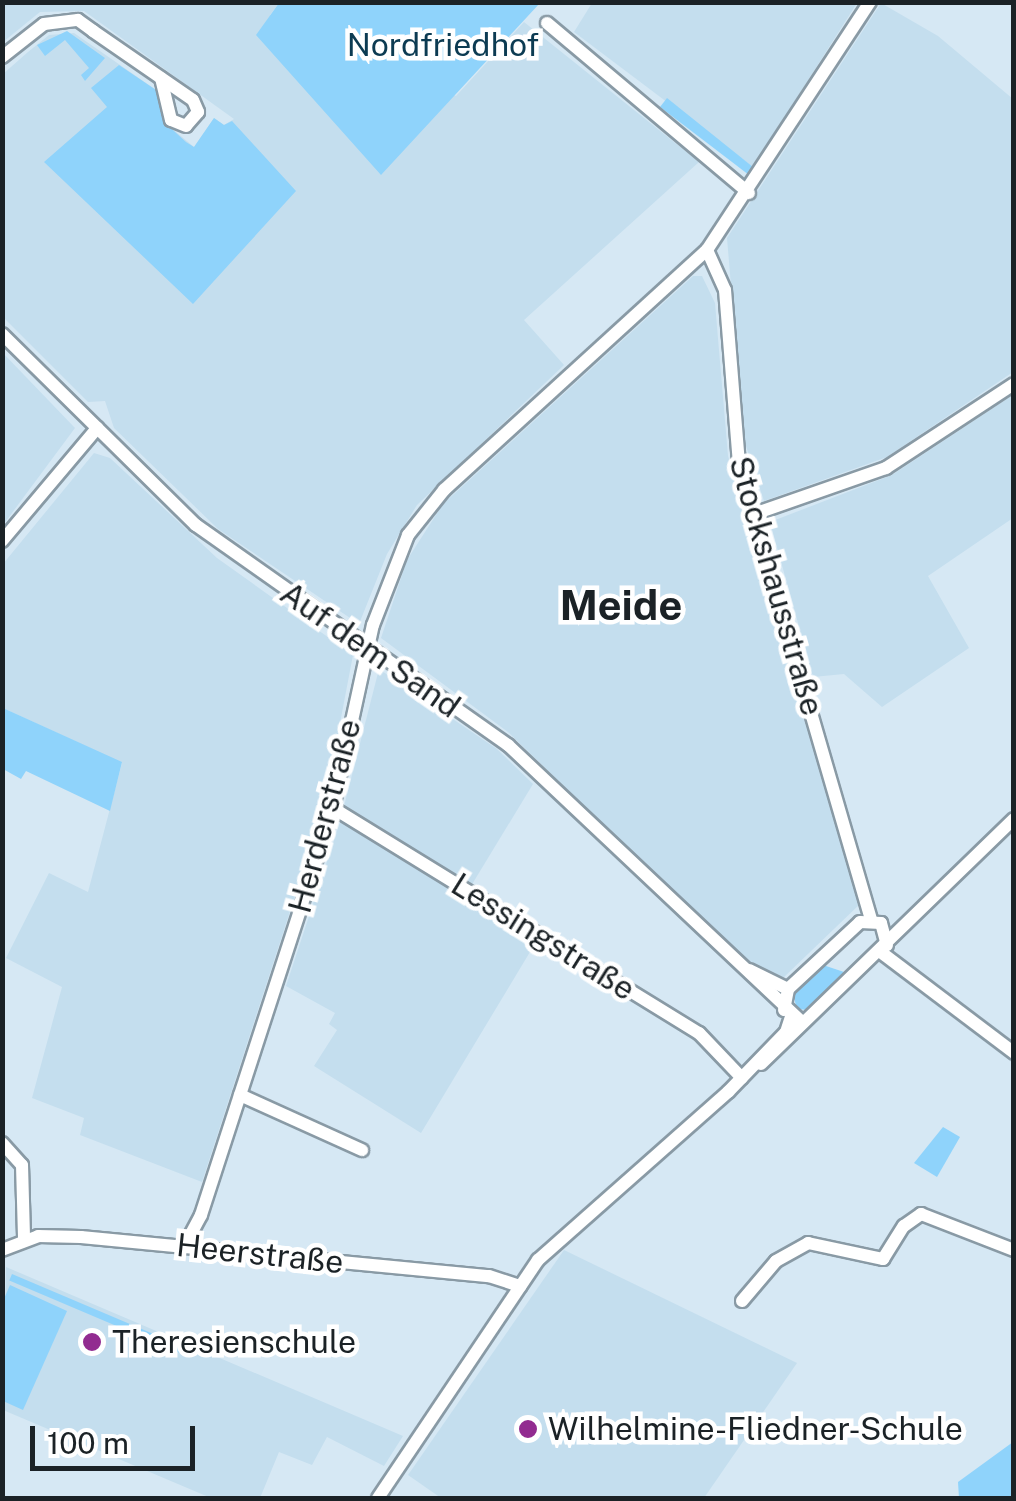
<!DOCTYPE html>
<meta charset="utf-8">
<style>
body{margin:0}
#map{position:relative;width:1016px;height:1501px;overflow:hidden;background:#d6e8f4;font-family:"Public Sans",sans-serif}
div>[style]{position:absolute}
[style*='--x']{left:calc(var(--x)*1px);top:calc(var(--y)*1px);width:calc(var(--w)*1px);rotate:calc(var(--a)*1deg)}
.built>*{inset:0;background:#c4deee}
.green>*{inset:0;background:#8fd3fb;transform-origin:0 0}
.roads{filter:drop-shadow(2px 0 #899aa5) drop-shadow(-2px 0 #899aa5) drop-shadow(0 2px #899aa5) drop-shadow(0 -2px #899aa5)}
.minor>*{height:12px;margin:-6px;padding:0 6px;transform-origin:6px;border-radius:6px;background:#fff}
.dots>*{width:28px;height:28px;translate:-50% -50%;box-sizing:border-box;border:5px solid #fff;border-radius:50%}
span{translate:-50% -50%;white-space:nowrap;text-align:center;line-height:1.15;-webkit-text-stroke:9px #fff;paint-order:stroke}
.park-label{font-size:32px;color:#0c3b52}
.street-label{font-size:32px;color:#1b2226}
.poi-label{font-size:32px;color:#1b2226}
.left{translate:0 -50%;text-align:left}
.district-label{font-size:42px;color:#1b2226;font-weight:700}
.frame{position:absolute;inset:0;border:5px solid #1b2226;pointer-events:none}
.scale{position:absolute;left:30px;top:1426px;width:165px;height:45px;box-sizing:border-box;border:5px solid #1b2226;border-top:0;padding-left:12px;font-size:30px;line-height:35px;white-space:nowrap;color:#1b2226;-webkit-text-stroke:8px #fff;paint-order:stroke}
</style>
<div id="map">
<div class="built">
<div style="clip-path:polygon(3px 3px,279px 3px,270px 15px,456px 96px,524px 22px,699px 162px,524px 320px,564px 365px,417px 505px,387px 554px,359px 624px,218px 529px,114px 428px,105px 401px,88px 402px,3px 317px,3px 74px,28px 52px,49px 35px,74px 33px,159px 92px,163px 121px,194px 147px,214px 118px,224px 125px,234px 119px,84px 11px,40px 12px,3px 42px)"></div>
<div style="clip-path:polygon(592px 3px,857px 3px,753px 167px,574px 32px)"></div>
<div style="clip-path:polygon(881px 3px,938px 36px,1013px 99px,1013px 372px,887px 457px,764px 501px,744px 440px,727px 238px)"></div>
<div style="clip-path:polygon(693px 276px,702px 276px,715px 303px,728px 456px,861px 903px,783px 978px,744px 960px,508px 732px,381px 638px,407px 560px,443px 504px)"></div>
<div style="clip-path:polygon(2px 352px,75px 428px,3px 525px,2px 525px)"></div>
<div style="clip-path:polygon(1013px 395px,1013px 518px,928px 576px,969px 648px,882px 707px,844px 674px,813px 677px,770px 522px,892px 475px)"></div>
<div style="clip-path:polygon(94px 453px,110px 458px,217px 558px,353px 655px,324px 807px,202px 1182px,80px 1135px,84px 1118px,32px 1098px,62px 987px,6px 958px,49px 873px,88px 892px,122px 763px,3px 708px,3px 564px)"></div>
<div style="clip-path:polygon(379px 669px,497px 749px,533px 784px,471px 886px,343px 810px)"></div>
<div style="clip-path:polygon(342px 816px,539px 937px,421px 1133px,314px 1066px,337px 1030px,329px 1024px,335px 1013px,286px 986px)"></div>
<div style="clip-path:polygon(564px 1250px,797px 1363px,704px 1498px,441px 1498px,408px 1475px)"></div>
<div style="clip-path:polygon(6px 1267px,403px 1436px,384px 1466px,327px 1437px,312px 1465px,279px 1452px,260px 1498px,211px 1498px,3px 1410px)"></div>
</div>
<div class="green">
<div style="clip-path:polygon(279px 3px,279px 2px,540px 3px,381px 175px,256px 35px)"></div>
<div style="clip-path:polygon(67px 31px,105px 58px,85px 81px,81px 75px,89px 68px,65px 40px,45px 56px,37px 45px)"></div>
<div style="clip-path:polygon(119px 65px,159px 92px,163px 121px,186px 142px,194px 147px,214px 118px,224px 125px,232px 121px,296px 191px,193px 304px,44px 162px,107px 107px,91px 88px)"></div>
<div style="clip-path:polygon(667px 98px,753px 167px,749px 175px,660px 107px)"></div>
<div style="clip-path:polygon(3px 708px,122px 762px,110px 811px,26px 771px,21px 779px,3px 769px)"></div>
<div style="clip-path:polygon(823px 965px,850px 974px,809px 1010px,797px 1009px,793px 994px)"></div>
<div style="clip-path:polygon(943px 1127px,960px 1137px,937px 1177px,914px 1163px)"></div>
<div style="left:12px;top:1274px;width:187px;height:7px;rotate:23deg"></div>
<div style="clip-path:polygon(10px 1285px,67px 1311px,23px 1410px,3px 1401px,3px 1301px)"></div>
<div style="clip-path:polygon(1013px 1442px,1013px 1498px,959px 1498px,958px 1482px)"></div>
</div>
<div class="roads">
<div class="minor">
<div style="--x:547;--y:23;--w:264;--a:40.1"></div>
<div style="--x:2;--y:57;--w:53;--a:-38.2"></div>
<div style="--x:44;--y:24;--w:34;--a:-7"></div>
<div style="--x:78;--y:20;--w:19;--a:36"></div>
<div style="--x:93;--y:31;--w:121;--a:34.6"></div>
<div style="--x:193;--y:100;--w:13;--a:67"></div>
<div style="--x:198;--y:112;--w:18;--a:131"></div>
<div style="--x:186;--y:126;--w:16;--a:-158"></div>
<div style="--x:171;--y:120;--w:43;--a:-103.4"></div>
<div style="--x:707;--y:250;--w:44;--a:65.8"></div>
<div style="--x:725;--y:290;--w:176;--a:85.4"></div>
<div style="--x:739;--y:465;--w:473;--a:73.8"></div>
<div style="--x:2;--y:334;--w:272;--a:44.6"></div>
<div style="--x:196;--y:525;--w:382;--a:35.2"></div>
<div style="--x:508;--y:745;--w:404;--a:43.3"></div>
<div style="--x:754;--y:514;--w:140;--a:-19.2"></div>
<div style="--x:886;--y:468;--w:153;--a:-33.3"></div>
<div style="--x:2;--y:541;--w:148;--a:-49.9"></div>
<div style="--x:333;--y:808;--w:430;--a:31.6"></div>
<div style="--x:699;--y:1033;--w:62;--a:46.3"></div>
<div style="--x:882;--y:953;--w:166;--a:37.1"></div>
<div style="--x:749;--y:970;--w:43;--a:26"></div>
<div style="--x:784;--y:1010;--w:21;--a:-79"></div>
<div style="--x:788;--y:989;--w:98;--a:-42.9"></div>
<div style="--x:860;--y:922;--w:21;--a:3"></div>
<div style="--x:881;--y:923;--w:23;--a:75"></div>
<div style="--x:761;--y:1064;--w:352;--a:-44.1"></div>
<div style="--x:240;--y:1095;--w:134;--a:24.3"></div>
<div style="--x:2;--y:1143;--w:30;--a:48"></div>
<div style="--x:22;--y:1165;--w:73;--a:88.4"></div>
<div style="--x:184;--y:1247;--w:36;--a:-62"></div>
<div style="--x:201;--y:1215;--w:428;--a:-72"></div>
<div style="--x:333;--y:808;--w:187;--a:-77.7"></div>
<div style="--x:373;--y:625;--w:97;--a:-68.7"></div>
<div style="--x:408;--y:535;--w:58;--a:-51.3"></div>
<div style="--x:444;--y:490;--w:356;--a:-42.4"></div>
<div style="--x:707;--y:250;--w:297;--a:-56.7"></div>
<div style="--x:2;--y:1250;--w:39;--a:-21"></div>
<div style="--x:38;--y:1236;--w:43;--a:1.3"></div>
<div style="--x:81;--y:1237;--w:410;--a:5.5"></div>
<div style="--x:489;--y:1276;--w:33;--a:18"></div>
<div style="--x:742;--y:1301;--w:52;--a:-49.6"></div>
<div style="--x:776;--y:1261;--w:37;--a:-29"></div>
<div style="--x:808;--y:1243;--w:77;--a:12"></div>
<div style="--x:883;--y:1259;--w:39;--a:-58"></div>
<div style="--x:904;--y:1226;--w:21;--a:-35"></div>
<div style="--x:921;--y:1214;--w:100;--a:21.2"></div>
<div style="--x:378;--y:1498;--w:287;--a:-56.1"></div>
<div style="--x:538;--y:1260;--w:254;--a:-41.5"></div>
<div style="--x:728;--y:1092;--w:83;--a:-46"></div>
<div style="--x:786;--y:1032;--w:16;--a:-72"></div>
</div>
</div>
<div class="dots">
<div style="left:92px;top:1342px;background:#922b90"></div>
<div style="left:528px;top:1429px;background:#922b90"></div>
</div>
<div class="park-label">
<span style="left:443px;top:45px">Nordfriedhof</span>
</div>
<div class="street-label">
<span style="left:776px;top:586px;rotate:74deg">Stockshausstraße</span>
<span style="left:370px;top:650px;rotate:35deg">Auf dem Sand</span>
<span style="left:325px;top:816px;rotate:-75deg">Herderstraße</span>
<span style="left:543px;top:937px;rotate:32deg">Lessingstraße</span>
<span style="left:260px;top:1254px;rotate:6deg">Heerstraße</span>
</div>
<div class="poi-label">
<span class="left" style="left:112px;top:1342px">Theresienschule</span>
<span class="left" style="left:548px;top:1429px">Wilhelmine-Fliedner-Schule</span>
</div>
<div class="district-label">
<span style="left:621px;top:605px">Meide</span>
</div>
<div class="frame"></div>
<div class="scale">100 m</div>
</div>
